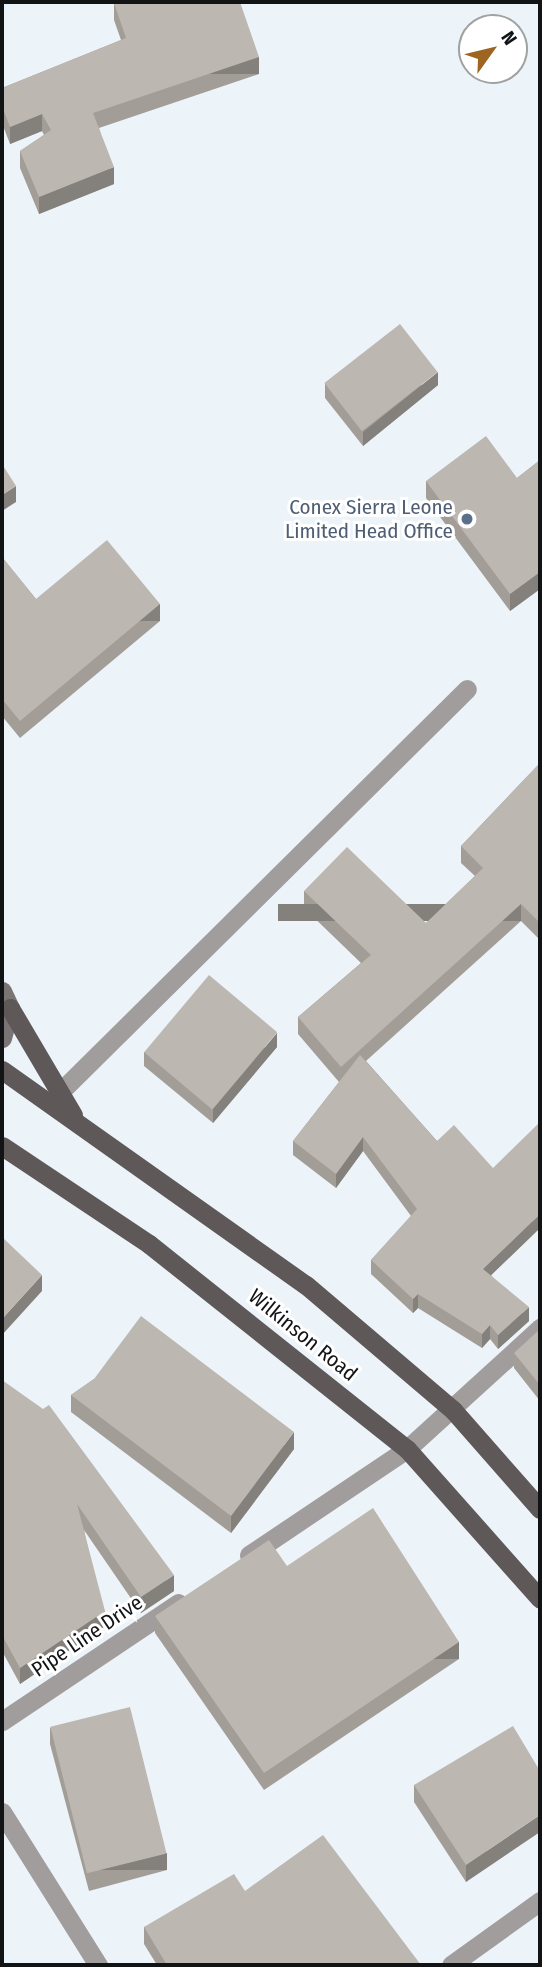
<!DOCTYPE html>
<style>
body{margin:0}
#map{position:relative;width:542px;height:1967px;overflow:hidden;background:#ecf3f9;font-family:"Fira Sans Condensed",sans-serif}
div>[style]{position:absolute}
[style*='--x']{left:calc(var(--x)*1px);top:calc(var(--y)*1px);width:calc(var(--w)*1px);rotate:calc(var(--a)*1deg)}
.service>*{height:19px;margin:-9.5px;padding:0 9.5px;transform-origin:9.5px;border-radius:9.5px;background:#a19d9d}
.minor>*{height:19px;margin:-9.5px;padding:0 9.5px;transform-origin:9.5px;border-radius:9.5px;background:#a19d9d}
.secondary>*{height:19px;margin:-9.5px;padding:0 9.5px;transform-origin:9.5px;border-radius:9.5px;background:#7a7574}
.primary>*{height:19px;margin:-9.5px;padding:0 9.5px;transform-origin:9.5px;border-radius:9.5px;background:#5f5858}
.wall>*{inset:0;background:#a39d98}
.shaded-wall>*{inset:0;background:#84807c;transform-origin:0 0}
.building>*{inset:0;background:#bdb7b1;transform-origin:0 0}
.dots>*{width:19px;height:19px;translate:-50% -50%;box-sizing:border-box;border:4px solid #fff;border-radius:50%}
span{translate:-50% -50%;white-space:nowrap;text-align:center;line-height:1.15;-webkit-text-stroke:6px #fff;paint-order:stroke}
.service-label{font-size:21px;color:#4e5e75}
.right{translate:-100% -50%;text-align:right}
.street-label{font-size:21px;color:#111315}
.frame{position:absolute;inset:0;border:4px solid #111315;pointer-events:none}
.north{position:absolute;left:458px;top:14px;width:70px;height:70px;box-sizing:border-box;background:#fff;border:2px solid #a0a1a1;border-radius:50%;rotate:56deg;font-size:19px;font-weight:700;line-height:28px;text-align:center;color:#111315}
.north::after{content:'';display:block;margin:auto;width:24px;height:32px;background:#9d6422;clip-path:polygon(50% 0,100% 100%,50% 72%,0 100%)}
</style>
<div id="map">
<div class="service">
<div style="--x:59;--y:1093;--w:574;--a:-44.72"></div>
</div>
<div class="minor">
<div style="--x:249;--y:1555;--w:190;--a:-33.9"></div>
<div style="--x:407;--y:1449;--w:180;--a:-42.3"></div>
<div style="--x:2;--y:1721;--w:212;--a:-33.8"></div>
<div style="--x:2;--y:1812;--w:181;--a:57.9"></div>
<div style="--x:451;--y:1965;--w:110;--a:-35.7"></div>
</div>
<div class="secondary">
<div style="--x:2;--y:991;--w:19;--a:65"></div>
<div style="--x:10;--y:1008;--w:31;--a:105"></div>
</div>
<div class="primary">
<div style="--x:10;--y:1008;--w:124;--a:59.5"></div>
<div style="--x:2;--y:1070;--w:372;--a:35.3"></div>
<div style="--x:306;--y:1285;--w:193;--a:40.4"></div>
<div style="--x:453;--y:1410;--w:132;--a:48.7"></div>
<div style="--x:2;--y:1146;--w:177;--a:33.7"></div>
<div style="--x:149;--y:1244;--w:330;--a:38.5"></div>
<div style="--x:407;--y:1449;--w:200;--a:48.4"></div>
</div>
<div class="wall">
<div style="clip-path:polygon(114px 3px,259px 74px,99px 128px,114px 184px,39px 214px,20px 168px,20px 151px,44px 135px,42px 131px,10px 144px,2px 123px,2px 88px,121px 40px,114px 20px)"></div>
<div style="clip-path:polygon(325px 384px,438px 385px,363px 446px,325px 398px)"></div>
<div style="clip-path:polygon(540px 460px,540px 589px,510px 611px,426px 498px,426px 481px,517px 478px)"></div>
<div style="clip-path:polygon(2px 557px,36px 599px,160px 621px,20px 738px,2px 716px)"></div>
<div style="clip-path:polygon(540px 763px,540px 940px,521px 921px,366px 1061px,437px 1141px,540px 1228px,491px 1275px,529px 1321px,498px 1349px,490px 1339px,482px 1348px,418px 1308px,413px 1313px,371px 1274px,371px 1260px,411px 1216px,363px 1151px,336px 1188px,293px 1155px,293px 1141px,339px 1082px,298px 1034px,298px 1017px,361px 963px,304px 908px,304px 891px,426px 923px,475px 876px,461px 863px,461px 846px)"></div>
<div style="clip-path:polygon(277px 1047px,213px 1123px,144px 1066px,144px 1052px)"></div>
<div style="clip-path:polygon(540px 1329px,540px 1401px,514px 1368px,514px 1353px)"></div>
<div style="clip-path:polygon(94px 1379px,294px 1449px,231px 1533px,71px 1412px,71px 1395px)"></div>
<div style="clip-path:polygon(2px 1380px,174px 1591px,141px 1613px,84px 1530px,105px 1626px,20px 1684px,2px 1651px)"></div>
<div style="clip-path:polygon(287px 1566px,459px 1659px,264px 1790px,155px 1633px,155px 1616px)"></div>
<div style="clip-path:polygon(50px 1727px,167px 1870px,89px 1891px,50px 1744px)"></div>
<div style="clip-path:polygon(540px 1771px,466px 1882px,414px 1802px,414px 1785px)"></div>
<div style="clip-path:polygon(245px 1891px,421px 1965px,157px 1965px,144px 1944px,144px 1927px)"></div>
</div>
<div class="shaded-wall">
<div style="left:259px;top:57px;width:17px;height:175px;rotate:90deg"></div>
<div style="clip-path:polygon(42px 114px,42px 131px,10px 144px,10px 127px)"></div>
<div style="clip-path:polygon(114px 167px,114px 184px,39px 214px,39px 197px)"></div>
<div style="clip-path:polygon(438px 372px,438px 385px,363px 446px,363px 432px)"></div>
<div style="clip-path:polygon(16px 486px,16px 502px,2px 511px,2px 495px)"></div>
<div style="clip-path:polygon(540px 572px,540px 589px,510px 611px,510px 594px)"></div>
<div style="left:160px;top:604px;width:17px;height:182px;rotate:90deg"></div>
<div style="left:521px;top:904px;width:17px;height:243px;rotate:90deg"></div>
<div style="clip-path:polygon(277px 1033px,277px 1047px,213px 1123px,213px 1109px)"></div>
<div style="clip-path:polygon(363px 1137px,363px 1151px,336px 1188px,336px 1174px)"></div>
<div style="clip-path:polygon(540px 1214px,540px 1228px,483px 1283px,483px 1269px)"></div>
<div style="clip-path:polygon(42px 1275px,42px 1291px,2px 1335px,2px 1319px)"></div>
<div style="clip-path:polygon(418px 1294px,418px 1308px,413px 1313px,413px 1299px)"></div>
<div style="clip-path:polygon(529px 1307px,529px 1321px,498px 1349px,498px 1335px)"></div>
<div style="clip-path:polygon(490px 1325px,490px 1339px,482px 1348px,482px 1334px)"></div>
<div style="clip-path:polygon(294px 1432px,294px 1449px,231px 1533px,231px 1516px)"></div>
<div style="clip-path:polygon(174px 1575px,174px 1591px,141px 1613px,141px 1597px)"></div>
<div style="clip-path:polygon(105px 1611px,105px 1626px,20px 1684px,20px 1668px)"></div>
<div style="left:459px;top:1642px;width:17px;height:235px;rotate:90deg"></div>
<div style="clip-path:polygon(540px 1815px,540px 1832px,466px 1882px,466px 1865px)"></div>
<div style="left:167px;top:1853px;width:17px;height:81px;rotate:90deg"></div>
</div>
<div class="building">
<div style="clip-path:polygon(119px 2px,240px 2px,259px 57px,93px 113px,114px 167px,39px 197px,20px 151px,51px 130px,42px 114px,10px 127px,2px 106px,2px 88px,126px 38px,114px 3px)"></div>
<div style="left:400px;top:324px;width:61px;height:96px;rotate:52deg"></div>
<div style="clip-path:polygon(486px 436px,517px 478px,540px 460px,540px 572px,510px 594px,426px 481px)"></div>
<div style="clip-path:polygon(2px 464px,16px 486px,2px 495px)"></div>
<div style="clip-path:polygon(107px 540px,160px 604px,20px 721px,2px 699px,2px 557px,36px 599px)"></div>
<div style="clip-path:polygon(540px 763px,540px 923px,521px 904px,341px 1067px,298px 1017px,371px 955px,304px 891px,347px 847px,426px 923px,483px 868px,461px 846px)"></div>
<div style="left:209px;top:975px;width:89px;height:101px;rotate:40deg"></div>
<div style="clip-path:polygon(360px 1055px,437px 1141px,454px 1125px,493px 1168px,540px 1122px,540px 1214px,483px 1269px,529px 1307px,498px 1335px,490px 1325px,482px 1334px,418px 1294px,413px 1299px,371px 1260px,417px 1209px,363px 1137px,336px 1174px,293px 1141px)"></div>
<div style="clip-path:polygon(2px 1237px,42px 1275px,2px 1319px)"></div>
<div style="clip-path:polygon(141px 1316px,294px 1432px,231px 1516px,71px 1395px,94px 1379px)"></div>
<div style="clip-path:polygon(540px 1329px,540px 1385px,514px 1353px)"></div>
<div style="clip-path:polygon(2px 1380px,43px 1409px,49px 1405px,174px 1575px,141px 1597px,77px 1504px,105px 1611px,20px 1668px,2px 1635px)"></div>
<div style="clip-path:polygon(373px 1508px,459px 1642px,264px 1773px,155px 1616px,269px 1540px,287px 1566px)"></div>
<div style="left:130px;top:1707px;width:151px;height:82px;rotate:76deg"></div>
<div style="clip-path:polygon(513px 1726px,540px 1771px,540px 1815px,466px 1865px,414px 1785px)"></div>
<div style="clip-path:polygon(323px 1835px,421px 1965px,167px 1965px,144px 1927px,234px 1874px,245px 1891px)"></div>
</div>
<div class="dots">
<div style="left:467px;top:519px;background:#5c6f8a"></div>
</div>
<div class="service-label">
<span class="right" style="left:453px;top:519px">Conex Sierra Leone<br>Limited Head Office</span>
</div>
<div class="street-label">
<span style="left:303px;top:1335px;rotate:39deg">Wilkinson Road</span>
<span style="left:87px;top:1636px;rotate:-34deg">Pipe Line Drive</span>
</div>
<div class="frame"></div>
<div class="north">N</div>
</div>
